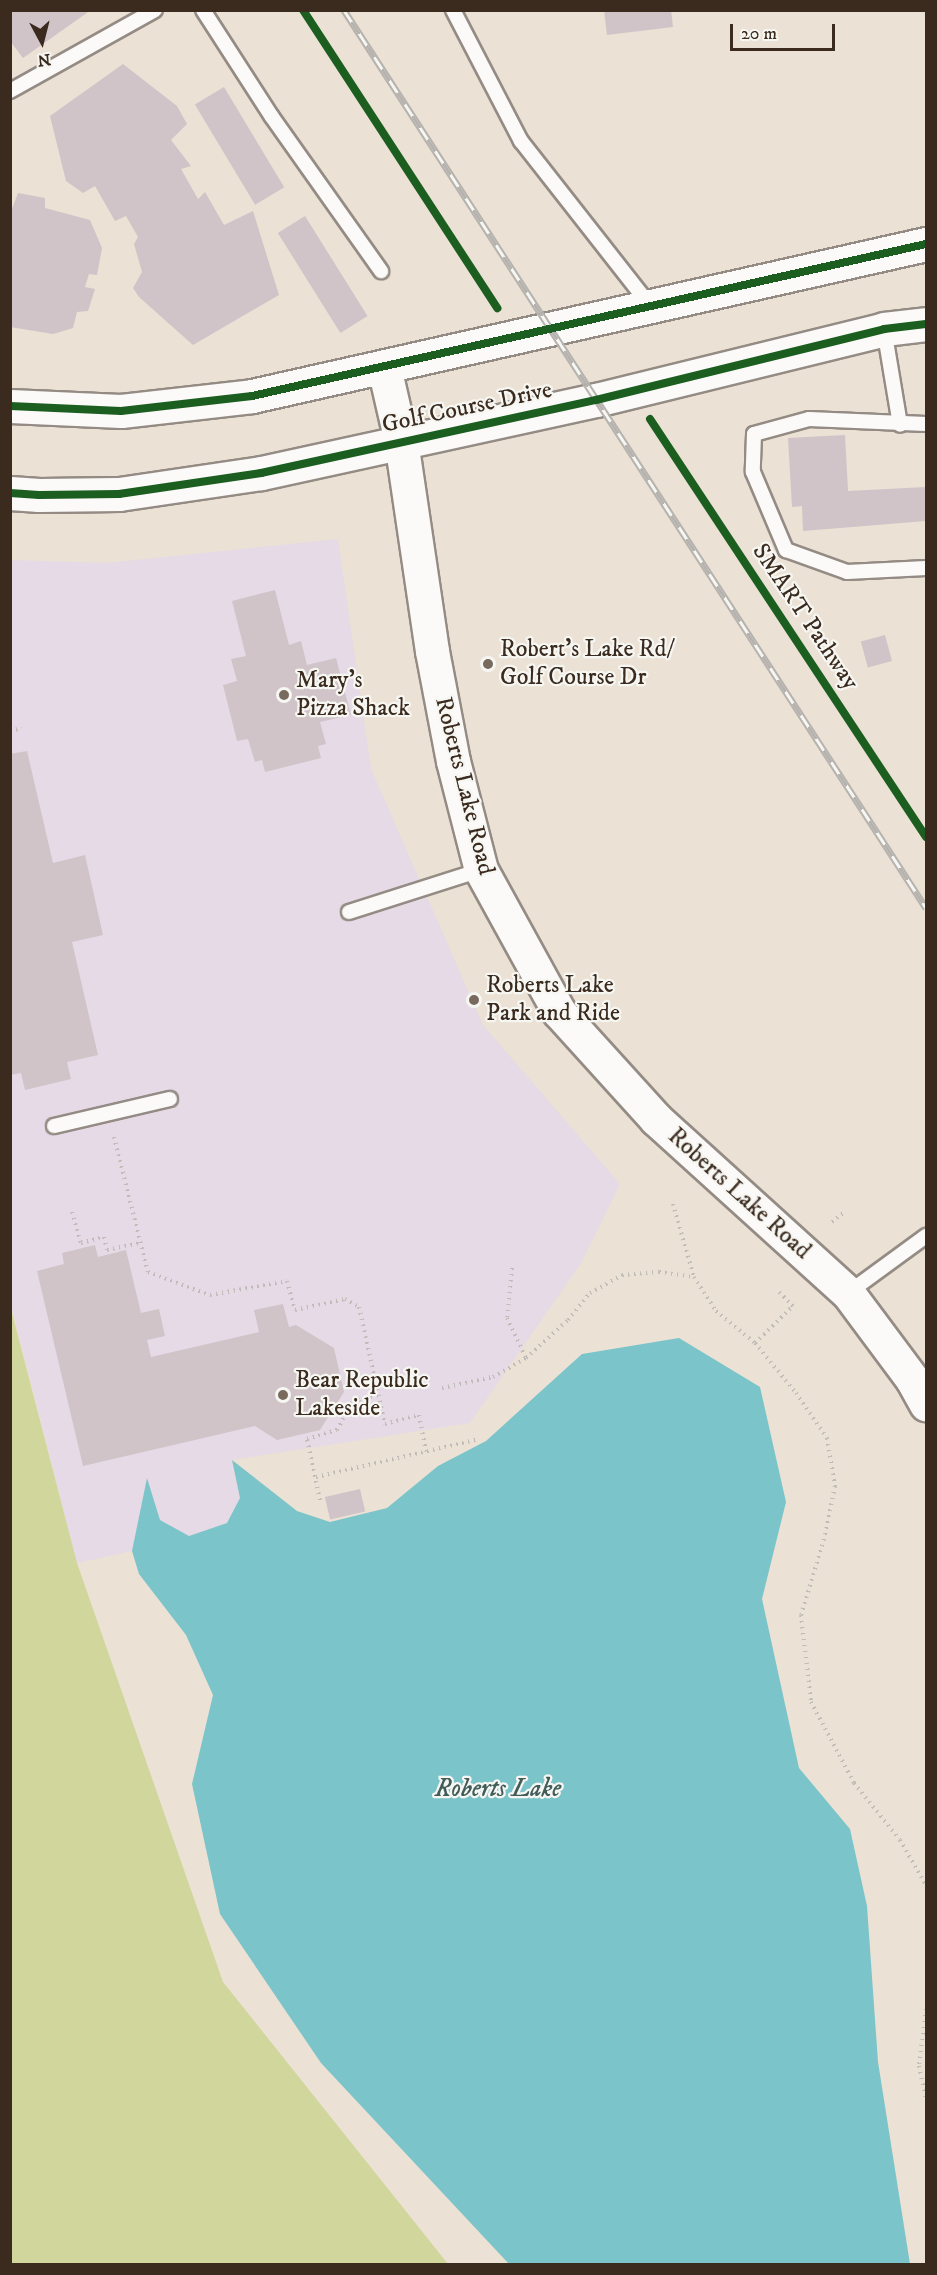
<!DOCTYPE html>
<style>
body{margin:0}
#map{position:relative;width:937px;height:2275px;overflow:hidden;background:#ebe1d4;font-family:"IM FELL DW Pica",serif}
div>[style]{position:absolute}
[style*='--x']{left:calc(var(--x)*1px);top:calc(var(--y)*1px);width:calc(var(--w)*1px);rotate:calc(var(--a)*1deg)}
.built>*{inset:0;background:#e5dae6}
.green>*{inset:0;background:#d1d69d}
.water>*{inset:0;background:#7bc4ca}
.building>*{inset:0;background:#d0c4c8;transform-origin:0 0}
.path>*{height:4px;margin-top:-2px;transform-origin:0;background:repeating-linear-gradient(90deg,#c0bcb8 0 1.5px,transparent 0 6px)}
.roads{filter:drop-shadow(2px 0 #948c84) drop-shadow(-2px 0 #948c84) drop-shadow(0 2px #948c84) drop-shadow(0 -2px #948c84)}
.lane>*{height:14px;margin:-7px;padding:0 7px;transform-origin:7px;border-radius:7px;background:#fcfaf9}
.secondary>*{height:33px;margin:-16.5px;padding:0 16.5px;transform-origin:16.5px;border-radius:16.5px;background:#fcfaf9}
.rail>*{height:7px;margin-top:-3.5px;transform-origin:0;background:repeating-linear-gradient(90deg,#f6f6f2 0 14px,#b6b3af 0 28px);box-sizing:border-box;border-block:2px solid #b6b3af}
.cycleway>*{height:8px;margin:-4px;padding:0 4px;transform-origin:4px;border-radius:4px;background:#1b5e20}
.dots>*{width:16px;height:16px;translate:-50% -50%;box-sizing:border-box;border:3px solid #f6f6f2;border-radius:50%}
span{translate:-50% -50%;white-space:nowrap;text-align:center;line-height:1.15;-webkit-text-stroke:4.5px #f6f6f2;paint-order:stroke}
.street-label{font-size:24px;color:#3b2a1e}
.poi-label{font-size:24px;color:#3b2a1e}
.left{translate:0 -50%;text-align:left}
.water-label{font-size:26px;color:#415c59;font-style:italic}
.frame{position:absolute;inset:0;border:12px solid #3b2a1e;pointer-events:none}
.north{position:absolute;left:12px;top:12px;width:60px;height:60px;-webkit-text-stroke:4px #f6f6f2;paint-order:stroke;rotate:173deg;font-size:16px;font-weight:700;line-height:24px;text-align:center;color:#3b2a1e}
.north::after{content:'';display:block;margin:auto;width:21px;height:27px;background:#3b2a1e;clip-path:polygon(50% 0,100% 100%,50% 72%,0 100%)}
.scale{position:absolute;left:730px;top:24px;width:105px;height:27px;box-sizing:border-box;border:3px solid #3b2a1e;border-top:0;padding-left:8px;font-size:18px;line-height:21px;white-space:nowrap;color:#3b2a1e;-webkit-text-stroke:4px #f6f6f2;paint-order:stroke}
</style>
<div id="map">
<div class="built">
<div style="clip-path:polygon(338px 539px,371px 769px,483px 1025px,620px 1184px,581px 1263px,470px 1423px,232px 1460px,240px 1498px,227px 1523px,189px 1536px,160px 1520px,147px 1480px,132px 1551px,77px 1563px,11px 1305px,10px 560px,107px 563px)"></div>
</div>
<div class="green">
<div style="clip-path:polygon(10px 1305px,77px 1563px,223px 1982px,448px 2264px,11px 2264px)"></div>
</div>
<div class="water">
<div style="clip-path:polygon(679px 1338px,760px 1387px,786px 1502px,762px 1599px,799px 1768px,850px 1829px,867px 1906px,878px 2062px,910px 2264px,509px 2264px,321px 2063px,220px 1914px,192px 1784px,213px 1695px,186px 1635px,139px 1574px,132px 1551px,147px 1478px,160px 1520px,189px 1536px,227px 1523px,240px 1498px,232px 1460px,297px 1511px,330px 1522px,387px 1508px,438px 1466px,486px 1441px,582px 1354px)"></div>
</div>
<div class="building">
<div style="clip-path:polygon(10px 10px,91px 10px,23px 58px,10px 41px)"></div>
<div style="clip-path:polygon(604px 10px,671px 10px,673px 27px,607px 35px)"></div>
<div style="clip-path:polygon(123px 64px,177px 106px,187px 124px,171px 140px,191px 166px,181px 169px,198px 199px,205px 192px,224px 225px,253px 211px,279px 295px,193px 345px,139px 297px,133px 288px,142px 272px,134px 244px,138px 237px,126px 216px,115px 221px,95px 186px,83px 193px,66px 181px,50px 116px)"></div>
<div style="left:224px;top:87px;width:117px;height:34px;rotate:59deg"></div>
<div style="clip-path:polygon(18px 193px,45px 198px,45px 208px,90px 220px,102px 248px,97px 275px,89px 274px,85px 287px,95px 289px,88px 311px,77px 312px,73px 328px,53px 334px,10px 327px,10px 214px)"></div>
<div style="left:305px;top:216px;width:118px;height:32px;rotate:58deg"></div>
<div style="clip-path:polygon(845px 435px,848px 491px,926px 487px,926px 521px,803px 531px,802px 506px,792px 507px,788px 438px)"></div>
<div style="clip-path:polygon(275px 590px,289px 645px,301px 641px,307px 665px,336px 658px,351px 715px,320px 722px,326px 744px,318px 746px,321px 758px,265px 772px,262px 760px,255px 762px,248px 739px,237px 741px,223px 685px,237px 681px,231px 659px,246px 656px,232px 601px)"></div>
<div style="left:885px;top:635px;width:27px;height:25px;rotate:75deg"></div>
<div style="clip-path:polygon(27px 751px,53px 863px,85px 855px,103px 935px,72px 942px,98px 1055px,67px 1062px,71px 1079px,25px 1090px,21px 1073px,10px 1075px,10px 754px)"></div>
<div style="clip-path:polygon(95px 1245px,98px 1257px,126px 1250px,141px 1313px,159px 1309px,165px 1336px,147px 1340px,151px 1357px,259px 1332px,254px 1310px,283px 1304px,289px 1327px,296px 1325px,334px 1348px,344px 1392px,320px 1430px,277px 1440px,255px 1426px,83px 1466px,37px 1271px,64px 1264px,62px 1253px)"></div>
<div style="left:360px;top:1489px;width:23px;height:36px;rotate:77deg"></div>
</div>
<div class="path">
<div style="--x:10;--y:731;--w:12;--a:-14"></div>
<div style="--x:114;--y:1137;--w:139;--a:75.9"></div>
<div style="--x:148;--y:1272;--w:66;--a:20.4"></div>
<div style="--x:210;--y:1295;--w:78;--a:-10.3"></div>
<div style="--x:287;--y:1281;--w:30;--a:75"></div>
<div style="--x:295;--y:1310;--w:51;--a:-12.4"></div>
<div style="--x:345;--y:1299;--w:16;--a:30"></div>
<div style="--x:359;--y:1307;--w:120;--a:77.5"></div>
<div style="--x:385;--y:1424;--w:35;--a:-15"></div>
<div style="--x:419;--y:1415;--w:37;--a:79"></div>
<div style="--x:673;--y:1204;--w:76;--a:74"></div>
<div style="--x:694;--y:1277;--w:40;--a:57.1"></div>
<div style="--x:716;--y:1311;--w:50;--a:39.4"></div>
<div style="--x:755;--y:1343;--w:53;--a:-44.2"></div>
<div style="--x:793;--y:1306;--w:21;--a:-135"></div>
<div style="--x:72;--y:1212;--w:32;--a:74"></div>
<div style="--x:81;--y:1243;--w:24;--a:-15"></div>
<div style="--x:104;--y:1237;--w:13;--a:77"></div>
<div style="--x:107;--y:1250;--w:34;--a:-12"></div>
<div style="--x:832;--y:1222;--w:14;--a:-39"></div>
<div style="--x:512;--y:1268;--w:50;--a:95.7"></div>
<div style="--x:507;--y:1318;--w:44;--a:64.6"></div>
<div style="--x:526;--y:1358;--w:57;--a:-42.1"></div>
<div style="--x:568;--y:1320;--w:35;--a:-51"></div>
<div style="--x:590;--y:1293;--w:37;--a:-29"></div>
<div style="--x:622;--y:1275;--w:37;--a:-5"></div>
<div style="--x:659;--y:1272;--w:35;--a:8"></div>
<div style="--x:755;--y:1343;--w:65;--a:50.6"></div>
<div style="--x:796;--y:1393;--w:55;--a:55.4"></div>
<div style="--x:827;--y:1438;--w:49;--a:80.5"></div>
<div style="--x:835;--y:1486;--w:54;--a:101.7"></div>
<div style="--x:824;--y:1539;--w:79;--a:106.8"></div>
<div style="--x:801;--y:1615;--w:88;--a:83.4"></div>
<div style="--x:811;--y:1702;--w:92;--a:62"></div>
<div style="--x:854;--y:1783;--w:73;--a:51.1"></div>
<div style="--x:900;--y:1840;--w:52;--a:60"></div>
<div style="--x:442;--y:1388;--w:52;--a:-12.2"></div>
<div style="--x:493;--y:1377;--w:38;--a:-30"></div>
<div style="--x:316;--y:1477;--w:167;--a:-13.1"></div>
<div style="--x:320;--y:1500;--w:62;--a:-102"></div>
<div style="--x:307;--y:1439;--w:31;--a:-17"></div>
<div style="--x:337;--y:1430;--w:33;--a:-61"></div>
<div style="--x:353;--y:1401;--w:26;--a:-13"></div>
<div style="--x:926;--y:2009;--w:57;--a:97"></div>
<div style="--x:919;--y:2066;--w:33;--a:78"></div>
</div>
<div class="roads">
<div class="lane">
<div style="--x:203;--y:10;--w:127;--a:57.2"></div>
<div style="--x:272;--y:117;--w:189;--a:54.7"></div>
<div style="--x:453;--y:10;--w:148;--a:62.6"></div>
<div style="--x:521;--y:141;--w:207;--a:51.9"></div>
<div style="--x:10;--y:91;--w:166;--a:-29.2"></div>
<div style="--x:884;--y:329;--w:97;--a:80.5"></div>
<div style="--x:926;--y:424;--w:117;--a:-177.6"></div>
<div style="--x:809;--y:419;--w:57;--a:164.7"></div>
<div style="--x:754;--y:434;--w:38;--a:92"></div>
<div style="--x:753;--y:472;--w:85;--a:67.1"></div>
<div style="--x:786;--y:550;--w:65;--a:19.8"></div>
<div style="--x:847;--y:572;--w:79;--a:-2.9"></div>
<div style="--x:349;--y:912;--w:139;--a:-17.7"></div>
<div style="--x:54;--y:1126;--w:119;--a:-13.1"></div>
<div style="--x:848;--y:1293;--w:97;--a:-36.2"></div>
</div>
<div class="secondary">
<div style="--x:384;--y:367;--w:76;--a:77.1"></div>
<div style="--x:401;--y:441;--w:212;--a:81.6"></div>
<div style="--x:432;--y:651;--w:112;--a:79.2"></div>
<div style="--x:453;--y:761;--w:113;--a:75.6"></div>
<div style="--x:481;--y:870;--w:162;--a:61.2"></div>
<div style="--x:559;--y:1012;--w:144;--a:47.8"></div>
<div style="--x:656;--y:1119;--w:259;--a:42.2"></div>
<div style="--x:848;--y:1293;--w:107;--a:53.3"></div>
<div style="--x:912;--y:1379;--w:29;--a:61"></div>
<div style="--x:10;--y:406;--w:111;--a:2.6"></div>
<div style="--x:121;--y:411;--w:132;--a:-6.5"></div>
<div style="--x:252;--y:396;--w:691;--a:-12.71"></div>
<div style="--x:10;--y:493;--w:29;--a:4"></div>
<div style="--x:39;--y:495;--w:80;--a:-0.7"></div>
<div style="--x:119;--y:494;--w:144;--a:-8.4"></div>
<div style="--x:261;--y:473;--w:343;--a:-12.3"></div>
<div style="--x:596;--y:400;--w:297;--a:-13.8"></div>
<div style="--x:884;--y:329;--w:42;--a:-6.8"></div>
</div>
</div>
<div class="rail">
<div style="--x:344;--y:10;--w:1070;--a:57.05"></div>
</div>
<div class="cycleway">
<div style="--x:303;--y:10;--w:356;--a:56.9"></div>
<div style="--x:10;--y:406;--w:111;--a:2.6"></div>
<div style="--x:121;--y:411;--w:132;--a:-6.5"></div>
<div style="--x:252;--y:396;--w:691;--a:-12.71"></div>
<div style="--x:650;--y:419;--w:501;--a:56.56"></div>
<div style="--x:10;--y:493;--w:29;--a:4"></div>
<div style="--x:39;--y:495;--w:80;--a:-0.7"></div>
<div style="--x:119;--y:494;--w:144;--a:-8.4"></div>
<div style="--x:261;--y:473;--w:343;--a:-12.3"></div>
<div style="--x:596;--y:400;--w:297;--a:-13.8"></div>
<div style="--x:884;--y:329;--w:42;--a:-6.8"></div>
</div>
<div class="dots">
<div style="left:488px;top:664px;background:#796a5e"></div>
<div style="left:284px;top:695px;background:#796a5e"></div>
<div style="left:474px;top:1000px;background:#796a5e"></div>
<div style="left:283px;top:1395px;background:#796a5e"></div>
</div>
<div class="street-label">
<span style="left:467px;top:408px;rotate:-12deg">Golf Course Drive</span>
<span style="left:805px;top:617px;rotate:56deg">SMART Pathway</span>
<span style="left:464px;top:786px;rotate:76deg">Roberts Lake Road</span>
<span style="left:739px;top:1194px;rotate:42deg">Roberts Lake Road</span>
</div>
<div class="poi-label">
<span class="left" style="left:500px;top:664px">Robert's Lake Rd/<br>Golf Course Dr</span>
<span class="left" style="left:296px;top:695px">Mary's<br>Pizza Shack</span>
<span class="left" style="left:486px;top:1000px">Roberts Lake<br>Park and Ride</span>
<span class="left" style="left:295px;top:1395px">Bear Republic<br>Lakeside</span>
</div>
<div class="water-label">
<span style="left:498px;top:1789px">Roberts Lake</span>
</div>
<div class="frame"></div>
<div class="north">N</div>
<div class="scale">20 m</div>
</div>
